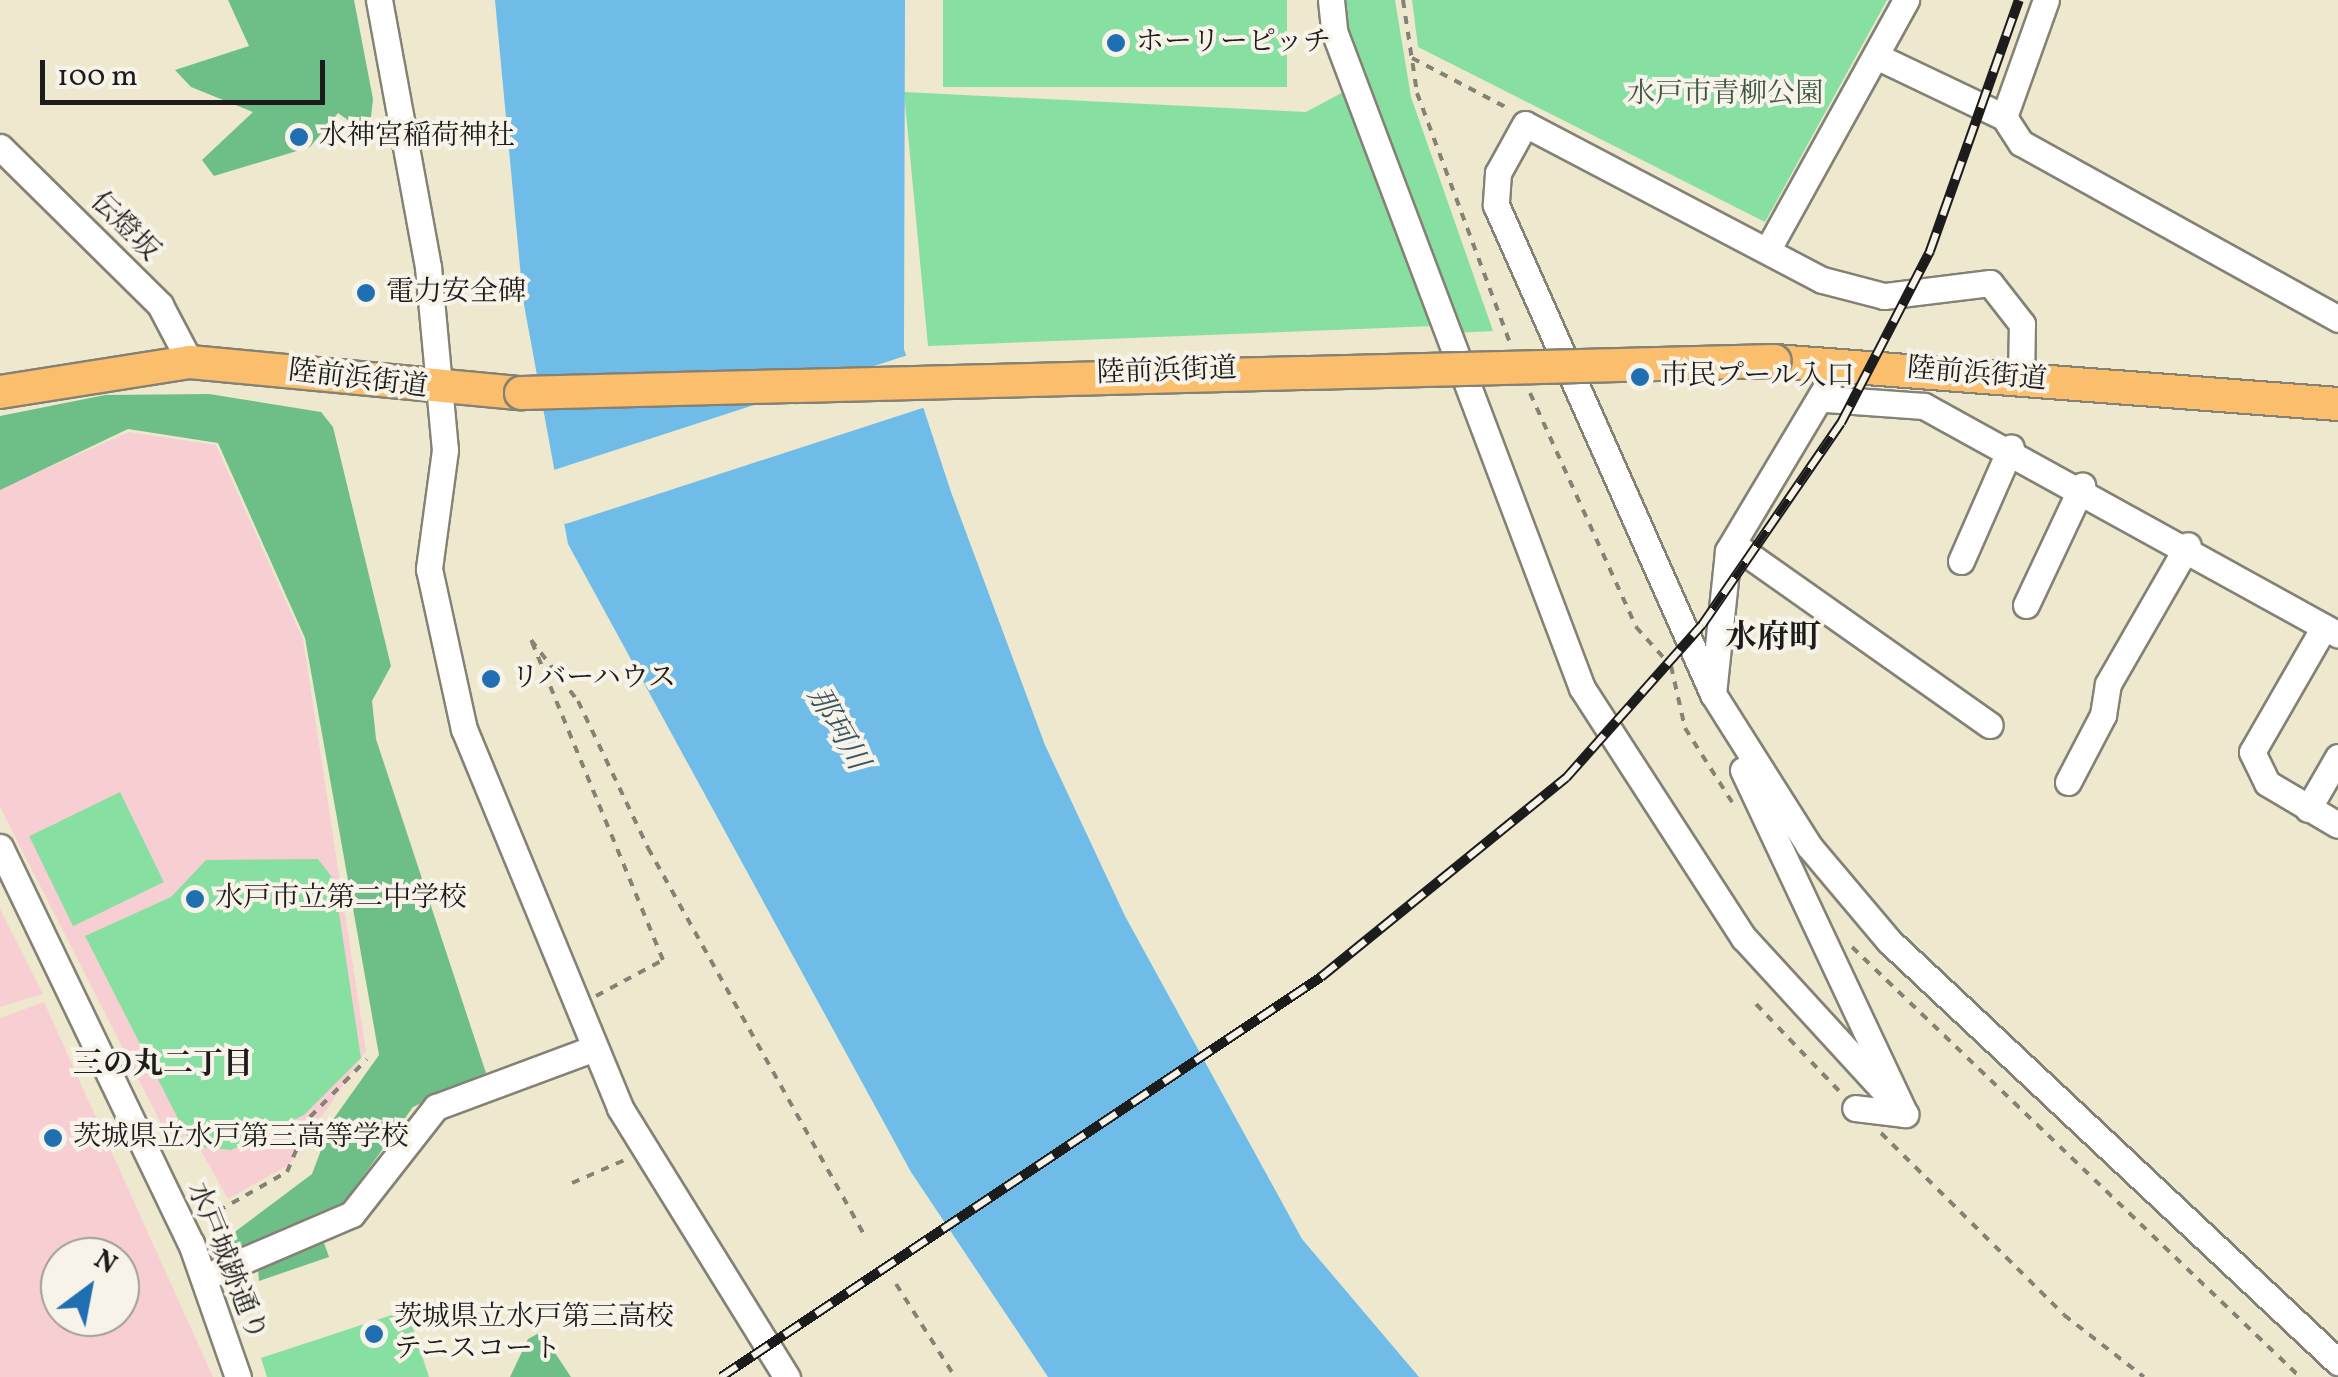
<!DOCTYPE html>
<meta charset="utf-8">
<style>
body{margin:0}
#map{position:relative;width:2338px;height:1377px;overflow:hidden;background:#ede8ce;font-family:Vollkorn,"Noto Serif JP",serif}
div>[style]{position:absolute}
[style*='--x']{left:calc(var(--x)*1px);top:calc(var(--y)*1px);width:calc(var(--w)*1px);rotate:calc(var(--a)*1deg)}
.built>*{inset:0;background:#f7cfd2}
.green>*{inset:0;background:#88dfa2;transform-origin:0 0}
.forest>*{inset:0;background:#6ebe88}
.water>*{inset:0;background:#6fbce9}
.pier>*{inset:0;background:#ede8ce;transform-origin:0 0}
.path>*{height:4px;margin-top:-2px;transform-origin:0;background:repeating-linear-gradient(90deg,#848275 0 8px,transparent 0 16px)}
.roads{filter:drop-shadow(2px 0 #848275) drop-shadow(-2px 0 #848275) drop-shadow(0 2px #848275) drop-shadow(0 -2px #848275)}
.minor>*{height:25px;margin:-12.5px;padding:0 12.5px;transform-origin:12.5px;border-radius:12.5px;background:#fff}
.major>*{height:32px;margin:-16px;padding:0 16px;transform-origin:16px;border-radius:16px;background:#fabe6d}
.rail>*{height:10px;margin-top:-5px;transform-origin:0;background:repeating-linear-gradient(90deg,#f7f3e8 0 19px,#1c1c1c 0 38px);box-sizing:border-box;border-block:2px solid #1c1c1c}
.bridges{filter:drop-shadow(2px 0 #848275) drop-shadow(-2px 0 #848275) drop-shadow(0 2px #848275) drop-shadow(0 -2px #848275)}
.major-bridge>*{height:32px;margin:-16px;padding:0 16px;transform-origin:16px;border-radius:16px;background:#fabe6d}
.dots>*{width:28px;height:28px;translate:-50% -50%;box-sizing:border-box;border:5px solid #f7f3e8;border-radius:50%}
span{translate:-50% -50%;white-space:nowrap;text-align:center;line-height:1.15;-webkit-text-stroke:8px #f7f3e8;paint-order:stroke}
.poi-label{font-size:28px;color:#1c1c1c}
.left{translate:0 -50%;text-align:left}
.park-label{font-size:28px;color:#3c5644}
.street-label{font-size:28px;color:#1c1c1c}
.water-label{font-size:30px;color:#395464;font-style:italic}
.neighbourhood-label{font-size:30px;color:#1c1c1c;font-weight:700}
.quarter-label{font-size:32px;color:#1c1c1c;font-weight:700}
.north{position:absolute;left:40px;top:1237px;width:100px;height:100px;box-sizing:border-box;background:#f7f3e8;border:2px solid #9f9d96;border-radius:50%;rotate:32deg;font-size:28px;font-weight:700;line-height:40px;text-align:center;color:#1c1c1c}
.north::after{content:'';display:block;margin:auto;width:35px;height:45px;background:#1f6fb2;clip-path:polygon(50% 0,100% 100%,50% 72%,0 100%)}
.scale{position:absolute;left:40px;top:60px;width:285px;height:45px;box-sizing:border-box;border:5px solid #1c1c1c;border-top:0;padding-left:12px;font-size:30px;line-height:35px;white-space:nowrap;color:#1c1c1c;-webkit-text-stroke:8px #f7f3e8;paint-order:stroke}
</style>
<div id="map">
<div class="built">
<div style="clip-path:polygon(129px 432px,216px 445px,303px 639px,366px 1051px,290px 1164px,228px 1199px,191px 1133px,171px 1143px,0 807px,0 489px)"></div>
<div style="clip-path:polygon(0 909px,43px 994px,0 1007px)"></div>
<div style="clip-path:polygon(evenodd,44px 1002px,213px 1377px,0 1377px,0 1018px,44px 1002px,60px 1257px,120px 1257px,120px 1317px,60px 1317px,60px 1257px)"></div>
</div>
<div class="green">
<div style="left:943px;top:0;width:344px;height:87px"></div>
<div style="clip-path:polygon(1338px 0,1395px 0,1411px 97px,1493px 331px,1453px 333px,1340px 35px)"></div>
<div style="clip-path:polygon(1412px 0,1887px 0,1765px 222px,1418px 47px)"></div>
<div style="clip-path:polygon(1347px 90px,1434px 326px,928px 346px,904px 92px,1306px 112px)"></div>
<div style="left:120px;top:792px;width:100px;height:101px;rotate:64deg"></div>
<div style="clip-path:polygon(318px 859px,334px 880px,361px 1058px,304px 1115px,231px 1150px,192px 1146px,85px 936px,171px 897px,206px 860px)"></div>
<div style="clip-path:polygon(407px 1310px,429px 1377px,267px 1377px,261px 1358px)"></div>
</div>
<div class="forest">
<div style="clip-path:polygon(228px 0,354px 0,373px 99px,369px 135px,338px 113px,310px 147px,214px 176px,202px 160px,253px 112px,191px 87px,175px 70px,249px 46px)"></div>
<div style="clip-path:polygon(209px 394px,321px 412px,333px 427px,391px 666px,372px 701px,376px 739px,486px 1073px,413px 1107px,341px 1207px,234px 1252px,224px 1240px,312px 1174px,332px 1121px,379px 1055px,305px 638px,218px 443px,128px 429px,0 490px,0 416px,105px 395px)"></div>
<div style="clip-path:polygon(324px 1243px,329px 1257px,259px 1281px,258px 1268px)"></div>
<div style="clip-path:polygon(541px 1332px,571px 1377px,510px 1377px,528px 1339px)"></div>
</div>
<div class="water">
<div style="clip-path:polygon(495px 0,905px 0,904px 349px,951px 492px,1045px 745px,1125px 916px,1302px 1239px,1419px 1377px,1048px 1377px,911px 1172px,568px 544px,523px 299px)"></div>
</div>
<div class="pier">
<div style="left:911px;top:354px;width:55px;height:382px;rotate:72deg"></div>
</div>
<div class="path">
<div style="--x:1403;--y:0;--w:94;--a:81.4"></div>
<div style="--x:1417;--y:93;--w:267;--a:69.6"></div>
<div style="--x:1412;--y:58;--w:110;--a:27.7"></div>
<div style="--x:1530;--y:393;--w:257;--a:65.6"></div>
<div style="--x:1636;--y:627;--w:52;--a:48.1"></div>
<div style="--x:1671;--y:666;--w:64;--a:77.3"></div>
<div style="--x:1685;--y:728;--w:88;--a:57.6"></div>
<div style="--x:1852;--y:947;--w:621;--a:43.83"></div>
<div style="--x:596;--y:996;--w:76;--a:-28.2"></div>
<div style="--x:663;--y:960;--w:346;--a:-112.4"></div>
<div style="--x:531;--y:640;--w:77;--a:52.4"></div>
<div style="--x:578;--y:701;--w:163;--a:64.5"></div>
<div style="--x:648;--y:848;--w:445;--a:60.8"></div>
<div style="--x:1756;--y:1004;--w:120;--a:46.3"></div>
<div style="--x:1881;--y:1133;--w:258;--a:44.8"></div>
<div style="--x:2064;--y:1315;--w:101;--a:37.8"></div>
<div style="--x:572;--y:1183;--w:60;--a:-23.6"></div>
<div style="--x:218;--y:1211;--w:79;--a:-29.5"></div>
<div style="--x:287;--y:1172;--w:60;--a:-67.3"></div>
<div style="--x:310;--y:1117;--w:81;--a:-45.5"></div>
<div style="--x:896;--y:1284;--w:110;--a:57.6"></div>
</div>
<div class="roads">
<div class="minor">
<div style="--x:379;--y:0;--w:271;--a:79.6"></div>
<div style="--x:428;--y:267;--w:184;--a:84.7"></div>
<div style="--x:445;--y:450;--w:120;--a:97.7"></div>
<div style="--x:429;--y:569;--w:164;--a:77.7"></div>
<div style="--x:464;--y:729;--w:410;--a:67.6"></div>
<div style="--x:620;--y:1108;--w:317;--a:58.2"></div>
<div style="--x:1331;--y:0;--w:31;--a:84"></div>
<div style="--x:1334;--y:31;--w:702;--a:69.32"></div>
<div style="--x:1582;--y:688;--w:298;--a:57.1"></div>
<div style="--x:1744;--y:938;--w:239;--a:47.5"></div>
<div style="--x:1876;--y:56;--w:142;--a:25.5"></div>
<div style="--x:2004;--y:117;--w:124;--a:-70.3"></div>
<div style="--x:2004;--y:117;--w:31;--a:57"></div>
<div style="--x:2021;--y:143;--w:363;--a:29"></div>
<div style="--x:0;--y:147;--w:225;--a:44.6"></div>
<div style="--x:160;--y:305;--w:64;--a:62.2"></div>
<div style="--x:1768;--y:249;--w:285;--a:-61"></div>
<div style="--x:2021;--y:379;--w:55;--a:-89"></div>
<div style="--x:2022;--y:324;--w:52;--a:-128"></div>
<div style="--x:1990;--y:283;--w:107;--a:173"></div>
<div style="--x:1884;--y:296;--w:64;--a:-165.5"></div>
<div style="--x:1822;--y:280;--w:335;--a:-152.3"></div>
<div style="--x:1525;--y:124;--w:56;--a:118.9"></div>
<div style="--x:1498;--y:173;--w:32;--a:94"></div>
<div style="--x:1496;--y:205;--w:535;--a:66.07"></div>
<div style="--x:1713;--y:694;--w:180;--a:57.7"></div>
<div style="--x:1809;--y:846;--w:124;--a:49.9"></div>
<div style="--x:1889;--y:941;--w:616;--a:43.16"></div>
<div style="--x:1826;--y:399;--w:98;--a:4.1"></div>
<div style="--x:1924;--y:406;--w:473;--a:28.9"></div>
<div style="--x:1733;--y:544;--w:314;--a:35.2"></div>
<div style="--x:1961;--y:561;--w:124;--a:-66.3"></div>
<div style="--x:2026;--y:605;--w:132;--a:-64.8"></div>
<div style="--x:2324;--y:627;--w:144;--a:119.9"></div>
<div style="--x:2252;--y:752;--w:34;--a:64"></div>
<div style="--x:2267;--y:783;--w:82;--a:30.6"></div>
<div style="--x:1713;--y:694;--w:144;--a:-84"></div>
<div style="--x:1728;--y:551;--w:195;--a:-59.1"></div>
<div style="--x:1743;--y:770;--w:380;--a:64.8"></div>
<div style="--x:1905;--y:1114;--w:50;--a:-173.2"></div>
<div style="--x:2068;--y:782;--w:76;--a:-62.4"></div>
<div style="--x:2103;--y:715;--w:31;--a:-81"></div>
<div style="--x:2108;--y:684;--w:160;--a:-60.1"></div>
<div style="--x:2308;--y:809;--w:60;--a:-60"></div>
<div style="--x:0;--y:847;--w:440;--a:64.3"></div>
<div style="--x:191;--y:1243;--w:142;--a:70.7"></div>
<div style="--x:205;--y:1277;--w:160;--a:-23.2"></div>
<div style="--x:352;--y:1214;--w:136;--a:-51.9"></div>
<div style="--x:436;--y:1107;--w:166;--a:-20.4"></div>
</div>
<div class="major">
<div style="--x:1775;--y:361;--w:565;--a:4.37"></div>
<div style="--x:0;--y:392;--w:192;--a:-9"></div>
<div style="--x:190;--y:362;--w:332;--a:5.4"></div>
</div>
</div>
<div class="rail">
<div style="--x:721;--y:1377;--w:721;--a:-33.69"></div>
<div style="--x:1321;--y:977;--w:316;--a:-39.1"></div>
<div style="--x:1566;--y:778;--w:205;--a:-48.4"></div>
<div style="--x:1702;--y:625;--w:245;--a:-55.5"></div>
<div style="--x:1841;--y:423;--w:194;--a:-62.6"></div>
<div style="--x:1930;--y:251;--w:266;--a:-70.5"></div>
</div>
<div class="bridges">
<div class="major-bridge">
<div style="--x:521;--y:393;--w:1254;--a:-1.46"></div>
</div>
</div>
<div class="dots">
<div style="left:1116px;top:43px;background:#1f6fb2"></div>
<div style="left:299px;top:137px;background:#1f6fb2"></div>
<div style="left:366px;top:293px;background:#1f6fb2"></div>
<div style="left:1640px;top:377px;background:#1f6fb2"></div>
<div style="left:491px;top:679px;background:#1f6fb2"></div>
<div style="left:195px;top:899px;background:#1f6fb2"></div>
<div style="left:53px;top:1138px;background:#1f6fb2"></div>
<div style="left:374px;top:1334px;background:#1f6fb2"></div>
</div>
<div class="poi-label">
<span class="left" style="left:1136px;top:43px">ホーリーピッチ</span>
<span class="left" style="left:319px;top:137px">水神宮稲荷神社</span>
<span class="left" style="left:386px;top:293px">電力安全碑</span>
<span class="left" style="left:1660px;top:377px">市民プール入口</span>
<span class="left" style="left:511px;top:679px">リバーハウス</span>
<span class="left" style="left:215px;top:899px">水戸市立第二中学校</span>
<span class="left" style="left:73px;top:1138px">茨城県立水戸第三高等学校</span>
<span class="left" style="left:394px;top:1334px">茨城県立水戸第三高校<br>テニスコート</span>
</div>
<div class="park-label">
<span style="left:1725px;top:95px">水戸市青柳公園</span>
</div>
<div class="street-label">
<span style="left:124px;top:227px;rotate:45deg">伝燈坂</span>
<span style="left:1167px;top:372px;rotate:-2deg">陸前浜街道</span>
<span style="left:1977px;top:375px;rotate:5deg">陸前浜街道</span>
<span style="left:358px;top:380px;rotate:7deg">陸前浜街道</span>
<span style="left:226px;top:1262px;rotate:68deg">水戸城跡通り</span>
</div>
<div class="water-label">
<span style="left:837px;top:729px;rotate:60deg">那珂川</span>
</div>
<div class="neighbourhood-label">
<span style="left:163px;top:1065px">三の丸二丁目</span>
</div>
<div class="quarter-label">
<span style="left:1773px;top:639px">水府町</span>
</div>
<div class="north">N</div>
<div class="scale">100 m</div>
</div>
